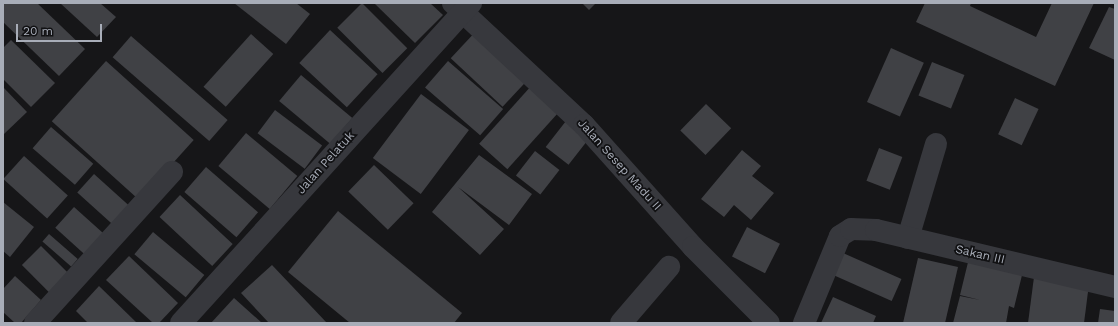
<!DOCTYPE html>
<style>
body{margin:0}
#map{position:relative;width:1118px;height:326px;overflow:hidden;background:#161618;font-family:"Work Sans",sans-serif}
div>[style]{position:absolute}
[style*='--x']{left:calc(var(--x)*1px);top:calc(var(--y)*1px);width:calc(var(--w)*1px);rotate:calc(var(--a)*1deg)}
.building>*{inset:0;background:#404145;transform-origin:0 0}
.street>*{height:22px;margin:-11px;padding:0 11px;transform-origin:11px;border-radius:11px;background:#37383d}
span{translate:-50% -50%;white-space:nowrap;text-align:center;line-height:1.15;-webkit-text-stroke:3.5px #111113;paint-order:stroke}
.street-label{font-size:12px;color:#a8adb8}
.frame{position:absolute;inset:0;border:4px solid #a8adb8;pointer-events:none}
.scale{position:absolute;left:16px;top:24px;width:86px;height:18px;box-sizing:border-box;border:2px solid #a8adb8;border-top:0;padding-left:5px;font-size:12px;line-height:14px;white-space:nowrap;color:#a8adb8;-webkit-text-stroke:3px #111113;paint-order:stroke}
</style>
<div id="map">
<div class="building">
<div style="clip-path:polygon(3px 3px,37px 3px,85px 49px,59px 76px,3px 22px)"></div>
<div style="clip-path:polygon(60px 3px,100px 3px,116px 17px,97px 37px)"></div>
<div style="clip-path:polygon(234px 3px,296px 3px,310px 14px,286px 44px)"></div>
<div style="left:362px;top:3px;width:64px;height:35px;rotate:45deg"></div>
<div style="clip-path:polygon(374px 3px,430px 3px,443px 15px,415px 43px)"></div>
<div style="clip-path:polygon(582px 3px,596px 3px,589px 10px)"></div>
<div style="clip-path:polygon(925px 3px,971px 3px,970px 6px,1036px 37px,1052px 3px,1094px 3px,1055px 86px,916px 22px)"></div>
<div style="clip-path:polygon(1109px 7px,1115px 9px,1115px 60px,1089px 48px)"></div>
<div style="left:478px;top:29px;width:71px;height:40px;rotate:43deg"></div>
<div style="left:330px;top:30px;width:65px;height:45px;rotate:43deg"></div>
<div style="left:251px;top:34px;width:30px;height:71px;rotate:42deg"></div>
<div style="left:131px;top:36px;width:128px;height:28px;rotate:41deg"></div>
<div style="clip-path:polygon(11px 40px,55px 83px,31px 107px,3px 79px,3px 48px)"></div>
<div style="left:891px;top:48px;width:36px;height:59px;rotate:24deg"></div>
<div style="left:106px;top:61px;width:118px;height:81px;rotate:42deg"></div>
<div style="left:448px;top:61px;width:73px;height:35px;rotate:41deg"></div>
<div style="left:932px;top:62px;width:35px;height:36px;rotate:22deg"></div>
<div style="left:301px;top:75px;width:67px;height:34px;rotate:40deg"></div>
<div style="left:532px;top:85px;width:38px;height:79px;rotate:42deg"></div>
<div style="clip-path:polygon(3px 87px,27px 112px,4px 134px,3px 133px)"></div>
<div style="left:421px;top:94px;width:60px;height:80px;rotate:37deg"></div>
<div style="left:1015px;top:98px;width:26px;height:40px;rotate:25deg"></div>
<div style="left:706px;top:104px;width:35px;height:37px;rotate:44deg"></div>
<div style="left:275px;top:110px;width:59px;height:29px;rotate:37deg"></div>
<div style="left:566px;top:121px;width:29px;height:33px;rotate:38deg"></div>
<div style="left:51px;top:127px;width:56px;height:28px;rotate:41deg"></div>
<div style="left:246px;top:133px;width:67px;height:43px;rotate:40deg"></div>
<div style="left:879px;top:148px;width:25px;height:35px;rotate:21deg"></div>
<div style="clip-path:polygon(742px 150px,761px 166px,752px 176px,774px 193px,751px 220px,734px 205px,724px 217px,701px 199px)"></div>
<div style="left:535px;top:151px;width:31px;height:31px;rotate:38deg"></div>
<div style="clip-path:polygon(479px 155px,532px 194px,509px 225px,458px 187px,504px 229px,480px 255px,432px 212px)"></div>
<div style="left:24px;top:156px;width:59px;height:31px;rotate:42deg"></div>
<div style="left:374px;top:165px;width:55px;height:37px;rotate:44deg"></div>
<div style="left:206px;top:167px;width:69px;height:33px;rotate:41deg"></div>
<div style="left:94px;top:174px;width:47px;height:25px;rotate:42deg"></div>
<div style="left:180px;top:195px;width:72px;height:30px;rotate:43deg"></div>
<div style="clip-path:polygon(3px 202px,34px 227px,10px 257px,3px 251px)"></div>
<div style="left:74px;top:207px;width:42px;height:28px;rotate:42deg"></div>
<div style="clip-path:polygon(338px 211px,462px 313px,454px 323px,350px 323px,288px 272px)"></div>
<div style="left:747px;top:227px;width:37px;height:33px;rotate:27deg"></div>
<div style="left:153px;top:232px;width:67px;height:29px;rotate:40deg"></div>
<div style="left:49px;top:234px;width:38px;height:10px;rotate:41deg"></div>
<div style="left:41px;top:246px;width:38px;height:27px;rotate:45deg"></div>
<div style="left:843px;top:253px;width:64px;height:24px;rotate:24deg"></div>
<div style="clip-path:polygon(970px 254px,1024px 267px,1014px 308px,1009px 306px,1006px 323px,953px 323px,960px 296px,980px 300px,960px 295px)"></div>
<div style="clip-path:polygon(129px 256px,178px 303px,159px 323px,153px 323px,106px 280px)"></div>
<div style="clip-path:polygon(918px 258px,958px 267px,945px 323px,903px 323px)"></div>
<div style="clip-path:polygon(272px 265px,327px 323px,269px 323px,241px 293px)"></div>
<div style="clip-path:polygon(15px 276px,41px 300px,21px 323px,15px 323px,3px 312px,3px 289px)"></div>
<div style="clip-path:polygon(1034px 277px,1089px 284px,1084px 323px,1028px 323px)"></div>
<div style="clip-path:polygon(99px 286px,137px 323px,88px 323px,76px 311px)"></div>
<div style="clip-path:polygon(833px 297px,876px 316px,873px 323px,821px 323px)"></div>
<div style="clip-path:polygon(234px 298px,262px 323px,211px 323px)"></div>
<div style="clip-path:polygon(1100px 309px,1115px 311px,1115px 323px,1098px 323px)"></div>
</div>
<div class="street">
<div style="--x:453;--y:3;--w:179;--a:43"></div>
<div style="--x:584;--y:125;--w:164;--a:48.2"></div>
<div style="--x:693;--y:247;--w:107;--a:45"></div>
<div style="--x:908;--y:238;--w:98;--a:-73.4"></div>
<div style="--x:35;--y:323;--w:204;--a:-47.8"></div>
<div style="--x:181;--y:323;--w:432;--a:-47.8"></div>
<div style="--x:621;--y:323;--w:74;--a:-49.4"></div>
<div style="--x:804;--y:323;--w:94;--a:-67.5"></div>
<div style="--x:840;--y:236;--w:13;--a:-32"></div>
<div style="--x:851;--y:229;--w:25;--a:2"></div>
<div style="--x:876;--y:230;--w:246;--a:13.4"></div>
</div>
<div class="street-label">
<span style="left:326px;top:163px;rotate:-48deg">Jalan Pelatuk</span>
<span style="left:619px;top:165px;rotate:48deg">Jalan Sesep Madu II</span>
<span style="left:980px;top:255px;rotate:13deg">Sakan III</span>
</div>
<div class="frame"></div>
<div class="scale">20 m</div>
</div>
